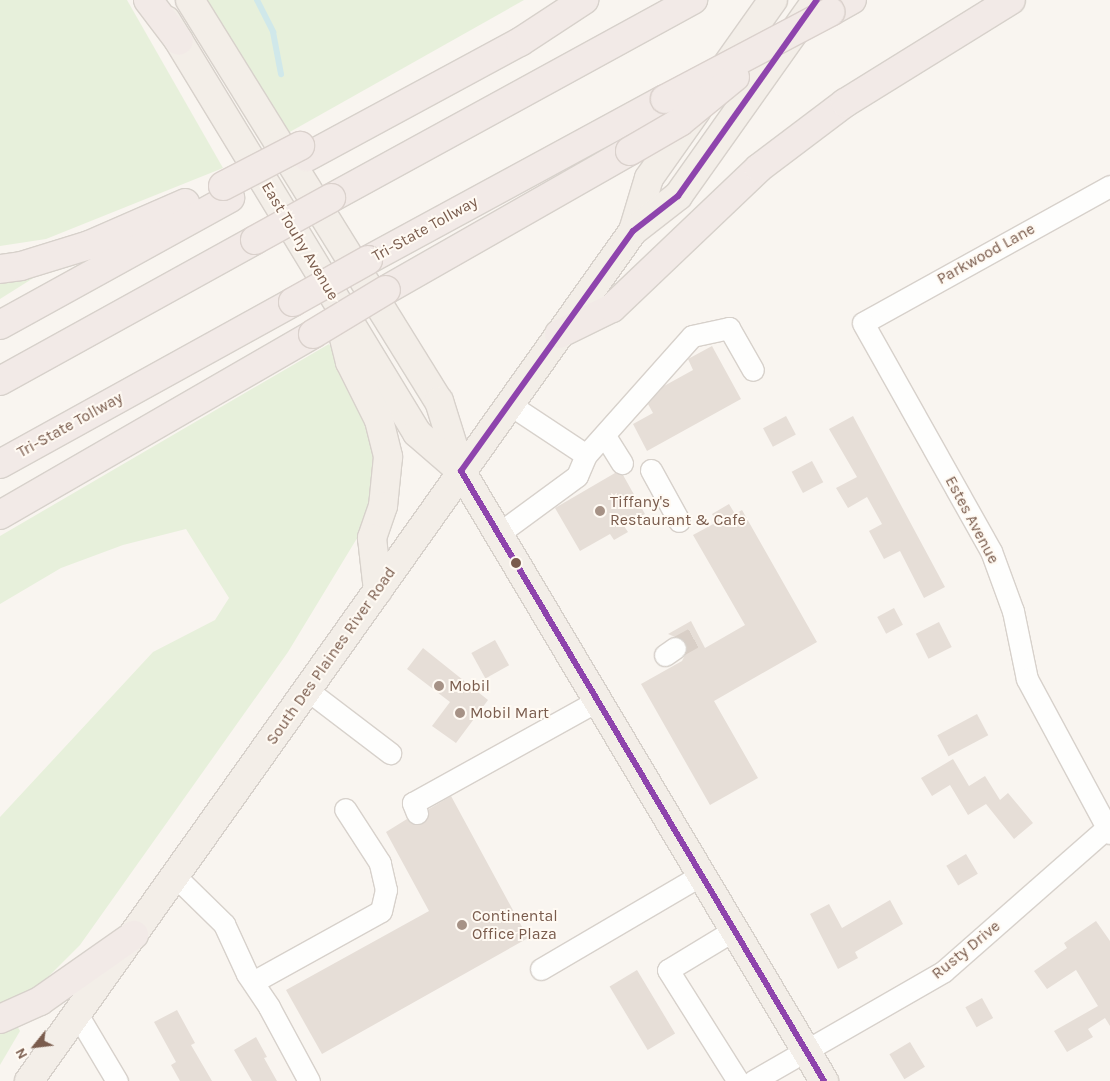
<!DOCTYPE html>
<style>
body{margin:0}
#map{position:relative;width:1110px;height:1081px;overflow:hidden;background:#f9f5f0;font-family:Karla,sans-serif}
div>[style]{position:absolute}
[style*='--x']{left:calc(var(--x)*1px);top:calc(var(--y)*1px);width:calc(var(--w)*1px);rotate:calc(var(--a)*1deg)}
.green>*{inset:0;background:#e7f0db}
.stream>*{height:6px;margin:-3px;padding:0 3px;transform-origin:3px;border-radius:3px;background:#d0e8ea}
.building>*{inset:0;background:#e6ded7;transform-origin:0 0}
.minor-tunnel>*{height:21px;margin-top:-10.5px;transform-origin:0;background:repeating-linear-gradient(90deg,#d9cfc7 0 21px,transparent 0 32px)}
.roads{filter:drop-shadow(1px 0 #d7d1cb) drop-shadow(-1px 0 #d7d1cb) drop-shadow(0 1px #d7d1cb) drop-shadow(0 -1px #d7d1cb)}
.minor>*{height:21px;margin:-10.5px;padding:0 10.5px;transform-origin:10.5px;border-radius:10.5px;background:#fefefd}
.major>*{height:28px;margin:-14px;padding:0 14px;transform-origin:14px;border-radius:14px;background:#f3eee8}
.highway>*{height:28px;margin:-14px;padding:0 14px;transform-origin:14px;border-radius:14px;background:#f2eae7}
.bridges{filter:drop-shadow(1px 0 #dad1cc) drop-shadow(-1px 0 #dad1cc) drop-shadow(0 1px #dad1cc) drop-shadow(0 -1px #dad1cc)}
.highway-bridge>*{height:28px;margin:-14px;padding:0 14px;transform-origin:14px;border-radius:14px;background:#f2eae7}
.bus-1>*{height:6px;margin:-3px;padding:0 3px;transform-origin:3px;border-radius:3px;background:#8e44ad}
.dots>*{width:14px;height:14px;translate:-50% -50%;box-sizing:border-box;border:2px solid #fffaf3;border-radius:50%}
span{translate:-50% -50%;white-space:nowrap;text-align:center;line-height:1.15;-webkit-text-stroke:4px #fffaf3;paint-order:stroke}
.street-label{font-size:16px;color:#7a5c4d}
.poi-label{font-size:16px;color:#7a5c4d}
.left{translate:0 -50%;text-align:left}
.north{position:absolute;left:10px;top:1021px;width:50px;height:50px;-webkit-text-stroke:4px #fffaf3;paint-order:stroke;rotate:241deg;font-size:14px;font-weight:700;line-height:20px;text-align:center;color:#7a5c4d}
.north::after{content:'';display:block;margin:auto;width:18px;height:22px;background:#7a5c4d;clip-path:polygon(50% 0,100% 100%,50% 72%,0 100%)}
</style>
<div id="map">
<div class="green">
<div style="clip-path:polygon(0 0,127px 0,223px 168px,46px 239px,0 246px)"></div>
<div style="clip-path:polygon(202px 0,524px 0,288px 133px)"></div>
<div style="clip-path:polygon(35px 277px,0 299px,0 280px)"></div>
<div style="clip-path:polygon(329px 344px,350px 380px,373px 441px,376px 473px,372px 505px,362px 530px,288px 652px,80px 945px,40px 985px,0 1008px,0 817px,153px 652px,215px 620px,229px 598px,186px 529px,123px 545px,61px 568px,0 604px,0 536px)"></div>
<div style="clip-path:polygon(16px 1024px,20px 1031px,0 1065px,0 1028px)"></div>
</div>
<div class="stream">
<div style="--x:257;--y:0;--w:36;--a:63"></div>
<div style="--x:273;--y:32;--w:43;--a:79.2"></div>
</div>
<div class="building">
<div style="clip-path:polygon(712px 346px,741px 399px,647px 451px,633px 424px,653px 413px,648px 404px,664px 386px,693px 370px,688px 359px)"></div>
<div style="left:786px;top:416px;width:21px;height:26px;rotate:62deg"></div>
<div style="clip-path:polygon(853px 416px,945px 587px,924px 598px,900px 551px,884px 559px,869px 531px,882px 524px,867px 497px,848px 508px,836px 488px,857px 477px,829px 429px)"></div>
<div style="left:812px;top:461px;width:24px;height:23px;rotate:62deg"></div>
<div style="clip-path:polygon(615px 473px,623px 475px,645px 514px,624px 526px,628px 532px,614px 540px,610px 534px,580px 551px,555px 508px)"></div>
<div style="clip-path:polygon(729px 504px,735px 514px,742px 510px,817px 642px,714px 701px,758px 778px,710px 805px,641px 684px,682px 661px,686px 653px,685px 641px,668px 634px,691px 621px,705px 648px,745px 625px,693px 535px,717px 522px,712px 514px)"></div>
<div style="left:894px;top:608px;width:19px;height:19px;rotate:62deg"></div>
<div style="left:939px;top:622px;width:28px;height:26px;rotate:63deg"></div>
<div style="left:495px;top:640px;width:29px;height:27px;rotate:61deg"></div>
<div style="clip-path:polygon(423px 648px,488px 700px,456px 743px,432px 726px,450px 702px,407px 669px)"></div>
<div style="left:977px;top:714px;width:24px;height:45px;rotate:62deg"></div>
<div style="clip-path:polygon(953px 759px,969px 786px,985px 776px,1000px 800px,1008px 793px,1033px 823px,1014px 839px,986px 804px,968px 815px,950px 785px,932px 796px,921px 778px)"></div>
<div style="clip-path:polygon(451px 796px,528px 938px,322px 1054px,286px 990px,429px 911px,386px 832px,407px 819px,415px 825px,422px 824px,429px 815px,429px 809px)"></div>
<div style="left:966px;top:854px;width:23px;height:23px;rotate:59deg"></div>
<div style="clip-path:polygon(890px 900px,903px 924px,855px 952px,858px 958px,838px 969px,810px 914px,829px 904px,842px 928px)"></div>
<div style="clip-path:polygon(1096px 921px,1110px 941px,1110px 1026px,1105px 1018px,1088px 1029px,1093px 1037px,1067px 1052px,1054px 1031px,1098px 1006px,1076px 970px,1047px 989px,1034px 971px,1067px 948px,1064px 943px)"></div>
<div style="left:637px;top:970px;width:74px;height:32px;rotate:59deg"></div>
<div style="left:982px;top:998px;width:23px;height:19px;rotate:61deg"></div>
<div style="clip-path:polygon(177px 1010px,195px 1043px,191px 1045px,212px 1081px,180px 1081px,171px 1065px,176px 1062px,154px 1022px)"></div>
<div style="clip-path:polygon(256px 1037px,267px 1057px,264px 1058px,277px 1081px,252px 1081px,234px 1050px)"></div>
<div style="left:910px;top:1042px;width:29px;height:24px;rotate:59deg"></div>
</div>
<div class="minor-tunnel">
<div style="--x:675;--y:648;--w:26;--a:-29"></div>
</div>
<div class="roads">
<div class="minor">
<div style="--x:1110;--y:186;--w:282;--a:151"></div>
<div style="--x:863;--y:323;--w:261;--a:60.7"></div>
<div style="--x:991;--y:551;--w:64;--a:69.9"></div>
<div style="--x:1013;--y:611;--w:69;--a:78.4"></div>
<div style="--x:1027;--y:679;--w:175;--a:61.7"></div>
<div style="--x:509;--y:404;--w:92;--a:33.5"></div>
<div style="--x:586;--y:455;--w:159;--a:-48.3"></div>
<div style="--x:692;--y:336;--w:38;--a:-12"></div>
<div style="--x:729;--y:328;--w:48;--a:60.3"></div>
<div style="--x:605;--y:436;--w:32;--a:58"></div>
<div style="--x:651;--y:470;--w:58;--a:61.2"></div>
<div style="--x:498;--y:534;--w:98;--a:-36.3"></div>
<div style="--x:577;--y:476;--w:23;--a:-67"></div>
<div style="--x:665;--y:655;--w:12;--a:-35"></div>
<div style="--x:306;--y:689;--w:106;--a:37.3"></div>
<div style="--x:417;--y:813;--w:11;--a:-112"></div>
<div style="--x:413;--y:803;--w:210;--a:-29"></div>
<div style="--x:175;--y:876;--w:69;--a:44.4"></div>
<div style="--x:224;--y:924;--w:55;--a:65.3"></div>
<div style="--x:247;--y:974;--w:40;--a:56"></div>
<div style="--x:269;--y:1007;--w:84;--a:61.6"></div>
<div style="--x:734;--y:930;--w:77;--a:148.8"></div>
<div style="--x:668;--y:970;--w:131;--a:57.8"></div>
<div style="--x:541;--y:969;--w:186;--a:-30.4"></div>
<div style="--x:253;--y:982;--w:146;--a:-29"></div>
<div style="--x:381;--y:911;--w:22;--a:-77"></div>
<div style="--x:386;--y:890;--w:28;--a:-103"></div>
<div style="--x:380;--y:863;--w:64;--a:-122.9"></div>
<div style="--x:77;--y:1014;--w:78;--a:59.2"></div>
<div style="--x:753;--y:1081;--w:220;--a:-29.9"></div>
<div style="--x:944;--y:971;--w:221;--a:-41.3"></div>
</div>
<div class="major">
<div style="--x:190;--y:0;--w:472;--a:58.2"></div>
<div style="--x:439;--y:401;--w:73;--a:72.6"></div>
<div style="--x:461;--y:471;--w:710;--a:59.24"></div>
<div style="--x:166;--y:20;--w:483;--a:58.7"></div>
<div style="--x:417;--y:433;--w:58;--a:40.8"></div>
<div style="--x:722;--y:72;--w:88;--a:-54.7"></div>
<div style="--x:633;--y:231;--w:55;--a:-73.2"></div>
<div style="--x:649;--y:178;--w:83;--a:-54.8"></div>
<div style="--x:340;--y:322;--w:41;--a:76"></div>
<div style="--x:350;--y:362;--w:65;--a:63.4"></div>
<div style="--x:379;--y:420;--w:38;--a:76"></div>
<div style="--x:388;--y:457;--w:49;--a:95.8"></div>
<div style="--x:383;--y:506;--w:34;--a:109"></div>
<div style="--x:372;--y:538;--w:53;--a:83.5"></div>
<div style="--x:29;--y:1081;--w:1043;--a:-54.6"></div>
<div style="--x:633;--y:231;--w:57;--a:-37.9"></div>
<div style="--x:678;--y:196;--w:240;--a:-54.7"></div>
</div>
<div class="highway">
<div style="--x:148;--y:0;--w:51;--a:52.9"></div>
<div style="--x:830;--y:12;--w:25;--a:-29"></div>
<div style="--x:307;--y:157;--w:242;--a:-28.4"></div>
<div style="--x:520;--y:42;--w:77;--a:-33.3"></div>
<div style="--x:331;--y:198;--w:413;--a:-28.7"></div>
<div style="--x:368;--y:260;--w:338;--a:-28.5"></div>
<div style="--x:0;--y:269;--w:21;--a:-8"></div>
<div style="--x:21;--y:266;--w:71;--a:-17.2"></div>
<div style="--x:89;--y:245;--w:105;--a:-23.6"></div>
<div style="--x:386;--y:290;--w:281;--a:-29.7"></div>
<div style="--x:0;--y:325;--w:263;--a:-28.9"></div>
<div style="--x:559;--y:334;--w:59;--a:-26.1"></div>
<div style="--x:612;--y:308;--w:203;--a:-43.6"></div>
<div style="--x:759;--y:168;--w:108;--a:-37.1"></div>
<div style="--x:845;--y:103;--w:195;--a:-31.8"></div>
<div style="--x:0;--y:381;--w:291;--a:-28.9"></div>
<div style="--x:0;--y:464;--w:335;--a:-28.9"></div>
<div style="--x:0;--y:515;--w:362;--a:-30"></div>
<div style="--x:0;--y:1019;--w:44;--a:-24.2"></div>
<div style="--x:40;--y:1001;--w:115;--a:-35.1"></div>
</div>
</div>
<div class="bridges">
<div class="highway-bridge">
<div style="--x:665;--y:99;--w:187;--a:-27.8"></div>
<div style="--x:630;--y:151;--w:58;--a:-30.1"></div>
<div style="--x:680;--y:122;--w:71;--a:-39.3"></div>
<div style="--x:223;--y:186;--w:87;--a:-27.5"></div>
<div style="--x:255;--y:240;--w:87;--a:-28.9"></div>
<div style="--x:293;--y:302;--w:86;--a:-29.2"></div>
<div style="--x:313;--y:334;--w:85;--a:-31.1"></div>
</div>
</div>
<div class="bus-1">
<div style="--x:461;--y:471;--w:710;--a:59.24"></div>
<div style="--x:461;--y:471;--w:295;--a:-54.4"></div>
<div style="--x:633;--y:231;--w:57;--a:-37.9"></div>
<div style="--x:678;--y:196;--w:240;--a:-54.7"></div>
</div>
<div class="dots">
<div style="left:600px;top:511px;background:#a69286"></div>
<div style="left:516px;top:563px;background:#7a5c4d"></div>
<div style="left:439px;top:686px;background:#a69286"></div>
<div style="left:460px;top:713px;background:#a69286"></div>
<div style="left:462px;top:925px;background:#a69286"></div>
</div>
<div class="street-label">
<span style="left:425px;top:229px;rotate:-29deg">Tri-State Tollway</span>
<span style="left:300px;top:241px;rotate:59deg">East Touhy Avenue</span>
<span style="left:986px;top:254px;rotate:-29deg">Parkwood Lane</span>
<span style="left:70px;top:425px;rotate:-29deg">Tri-State Tollway</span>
<span style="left:972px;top:520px;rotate:62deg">Estes Avenue</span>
<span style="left:331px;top:656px;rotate:-55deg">South Des Plaines River Road</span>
<span style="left:966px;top:950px;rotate:-39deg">Rusty Drive</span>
</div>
<div class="poi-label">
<span class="left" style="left:610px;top:511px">Tiffany's<br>Restaurant &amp; Cafe</span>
<span class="left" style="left:449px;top:686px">Mobil</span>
<span class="left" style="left:470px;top:713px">Mobil Mart</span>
<span class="left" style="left:472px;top:925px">Continental<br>Office Plaza</span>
</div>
<div class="north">N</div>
</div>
